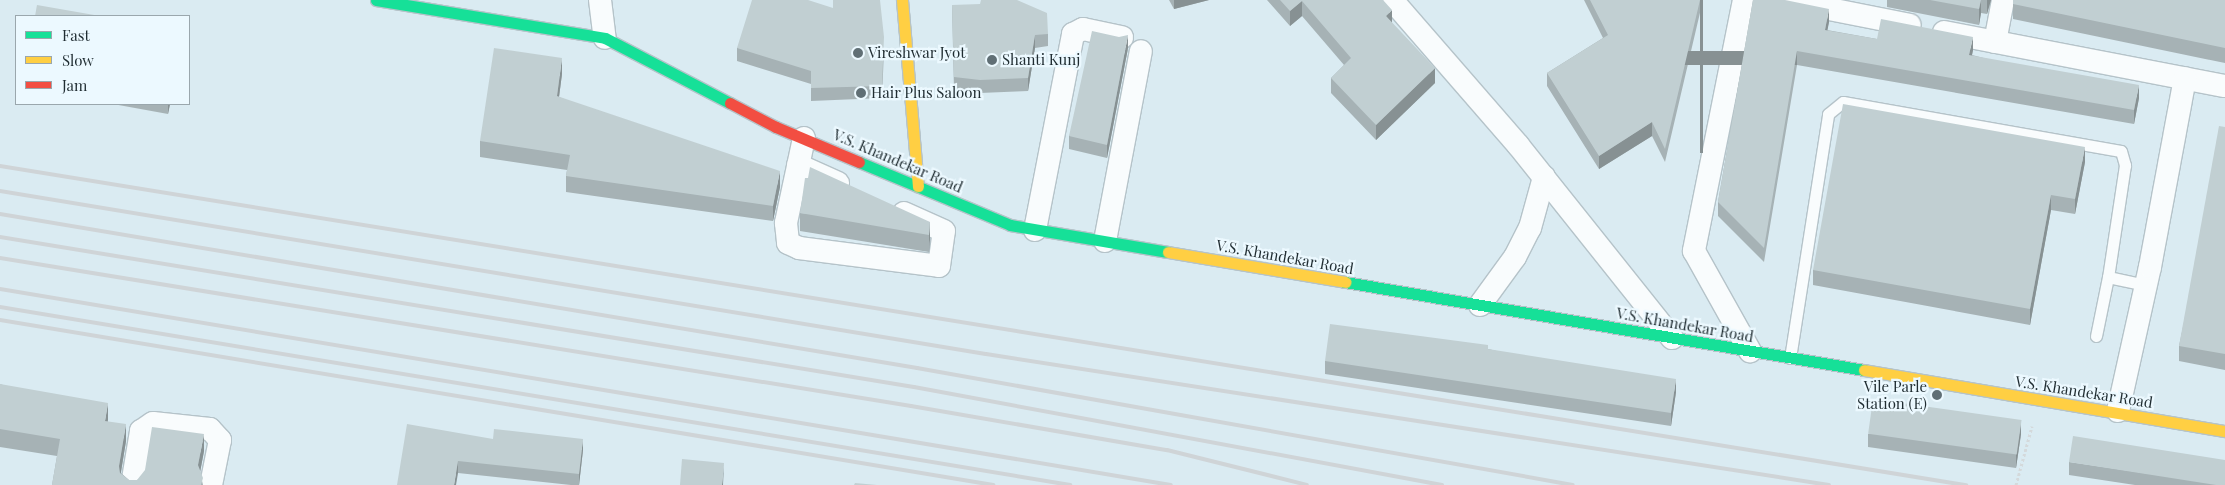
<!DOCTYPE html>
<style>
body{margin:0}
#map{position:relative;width:2225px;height:485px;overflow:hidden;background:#daebf2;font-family:"Playfair Display",serif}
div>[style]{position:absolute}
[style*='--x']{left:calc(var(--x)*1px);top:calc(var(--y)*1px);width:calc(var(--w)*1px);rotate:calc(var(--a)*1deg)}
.path>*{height:3px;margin-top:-1.5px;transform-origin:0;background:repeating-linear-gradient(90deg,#d4d9db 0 2.5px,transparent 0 5px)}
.roads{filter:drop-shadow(1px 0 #b5c3c9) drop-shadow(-1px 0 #b5c3c9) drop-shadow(0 1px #b5c3c9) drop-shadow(0 -1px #b5c3c9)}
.lane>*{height:11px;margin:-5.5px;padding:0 5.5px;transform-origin:5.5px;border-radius:5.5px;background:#f9fcfd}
.street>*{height:22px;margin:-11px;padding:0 11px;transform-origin:11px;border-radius:11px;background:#f9fcfd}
.fast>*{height:11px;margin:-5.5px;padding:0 5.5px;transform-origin:5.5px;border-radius:5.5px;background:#16e098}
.slow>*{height:11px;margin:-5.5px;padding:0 5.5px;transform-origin:5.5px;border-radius:5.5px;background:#ffcf43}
.jam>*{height:11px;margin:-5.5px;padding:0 5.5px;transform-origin:5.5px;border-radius:5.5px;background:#f24e42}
.rail>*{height:4px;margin:-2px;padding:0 2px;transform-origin:2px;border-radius:2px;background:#cfd4d7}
.wall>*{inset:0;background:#a6b2b5}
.shaded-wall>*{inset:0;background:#879193;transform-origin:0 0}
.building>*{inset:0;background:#c1cfd2;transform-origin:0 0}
.dots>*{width:14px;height:14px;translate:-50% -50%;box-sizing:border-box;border:2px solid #ecf9ff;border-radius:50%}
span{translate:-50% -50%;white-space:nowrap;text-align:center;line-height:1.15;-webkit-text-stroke:4.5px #ecf9ff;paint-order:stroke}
.poi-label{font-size:15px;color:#1f2c31}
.left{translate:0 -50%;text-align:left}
.right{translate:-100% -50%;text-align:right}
.street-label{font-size:15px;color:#1f2c31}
.legend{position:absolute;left:15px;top:15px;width:175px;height:90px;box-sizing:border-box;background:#ecf9ff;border:1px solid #9aa7ad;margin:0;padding:6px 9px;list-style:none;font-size:15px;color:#1f2c31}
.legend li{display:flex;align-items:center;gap:10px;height:25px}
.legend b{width:25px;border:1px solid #9aa7ad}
</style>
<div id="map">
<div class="path">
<div style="--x:2016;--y:485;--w:61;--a:-74.8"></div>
</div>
<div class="roads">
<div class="lane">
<div style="--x:2096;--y:336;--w:60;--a:-78.5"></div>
<div style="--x:2108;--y:277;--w:39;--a:12"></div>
<div style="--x:1790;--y:358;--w:247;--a:-81.1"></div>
<div style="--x:1828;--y:114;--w:19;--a:-39"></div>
<div style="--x:1843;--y:102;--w:282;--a:10"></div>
<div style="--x:2121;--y:151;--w:15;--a:74"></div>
<div style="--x:2125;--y:165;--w:113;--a:98.6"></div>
</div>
<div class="street">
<div style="--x:600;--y:0;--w:38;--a:83"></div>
<div style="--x:1392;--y:0;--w:192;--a:49"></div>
<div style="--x:1518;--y:145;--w:247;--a:51.4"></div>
<div style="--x:1744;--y:0;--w:256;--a:101.3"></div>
<div style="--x:1694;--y:251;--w:115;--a:60.8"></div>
<div style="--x:1784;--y:0;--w:128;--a:11.2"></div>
<div style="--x:1944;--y:32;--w:286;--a:10.9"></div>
<div style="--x:1995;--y:42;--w:43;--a:-79.2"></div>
<div style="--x:804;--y:138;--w:87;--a:102"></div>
<div style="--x:786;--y:223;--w:20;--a:84"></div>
<div style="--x:788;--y:243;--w:12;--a:24"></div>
<div style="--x:799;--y:248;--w:141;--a:7.3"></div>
<div style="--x:939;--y:266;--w:35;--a:-82"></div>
<div style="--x:944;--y:231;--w:44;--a:-155.8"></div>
<div style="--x:798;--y:165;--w:44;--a:24.2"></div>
<div style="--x:1035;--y:230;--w:200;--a:-79"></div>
<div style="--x:1073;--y:34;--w:11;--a:-27"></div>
<div style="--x:1083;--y:29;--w:40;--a:12"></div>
<div style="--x:1105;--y:241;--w:193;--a:-79.3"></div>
<div style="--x:1480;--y:305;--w:59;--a:-53.9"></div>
<div style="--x:1515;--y:257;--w:33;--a:-63"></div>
<div style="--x:1530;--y:228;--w:53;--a:-74.6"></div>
<div style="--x:2118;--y:411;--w:148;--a:-77.5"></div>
<div style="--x:2150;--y:267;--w:192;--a:-79.5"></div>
<div style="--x:132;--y:485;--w:55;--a:-80.5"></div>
<div style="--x:141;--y:431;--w:14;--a:-34"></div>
<div style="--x:153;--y:423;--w:57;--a:6"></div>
<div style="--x:210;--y:429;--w:15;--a:48"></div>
<div style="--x:220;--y:440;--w:46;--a:101.3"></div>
</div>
<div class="fast">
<div style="--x:376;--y:0;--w:232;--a:9.4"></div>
<div style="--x:605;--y:38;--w:141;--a:27.5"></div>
<div style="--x:859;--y:162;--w:164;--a:22.6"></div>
<div style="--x:1010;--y:225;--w:160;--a:9.7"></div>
<div style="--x:1345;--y:282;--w:526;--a:9.62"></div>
</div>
<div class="slow">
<div style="--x:902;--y:0;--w:187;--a:85.1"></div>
<div style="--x:1168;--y:252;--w:180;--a:9.6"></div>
<div style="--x:1864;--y:370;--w:366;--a:9.6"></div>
</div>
<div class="jam">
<div style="--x:730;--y:103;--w:52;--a:27.6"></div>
<div style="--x:776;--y:127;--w:90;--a:22.9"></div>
</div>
</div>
<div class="rail">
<div style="--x:0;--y:166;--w:1992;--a:9.22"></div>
<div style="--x:0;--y:191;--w:999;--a:9.39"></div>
<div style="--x:986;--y:354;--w:853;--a:8.83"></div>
<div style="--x:0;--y:214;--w:930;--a:9.53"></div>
<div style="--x:917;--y:368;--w:666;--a:10.11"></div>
<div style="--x:0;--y:237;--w:926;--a:9.32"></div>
<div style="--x:914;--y:387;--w:537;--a:10.51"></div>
<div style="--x:0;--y:258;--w:923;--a:9.23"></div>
<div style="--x:911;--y:406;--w:260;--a:9.8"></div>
<div style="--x:1167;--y:450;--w:144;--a:14"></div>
<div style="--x:0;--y:289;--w:1187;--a:9.5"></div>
<div style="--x:0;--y:307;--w:1085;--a:9.44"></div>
<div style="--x:0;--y:320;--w:1007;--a:9.43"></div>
</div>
<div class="wall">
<div style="clip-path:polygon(1169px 0,1209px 0,1174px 9px)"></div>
<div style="clip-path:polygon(1267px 0,1383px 0,1392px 23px,1435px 83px,1376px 140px,1331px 93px,1331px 78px,1344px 65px,1302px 16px,1290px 26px)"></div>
<div style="clip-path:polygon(1584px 0,1703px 0,1665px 162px,1652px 136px,1599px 169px,1547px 86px,1547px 73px,1603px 38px)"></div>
<div style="clip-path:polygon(1753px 0,1829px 22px,1827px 30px,1877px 39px,1973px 50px,1972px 55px,2139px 98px,2134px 124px,1797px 65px,1764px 262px,1718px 216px,1718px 202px)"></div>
<div style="clip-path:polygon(1887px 0,1991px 0,1987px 14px,1981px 13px,1979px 25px,1887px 7px)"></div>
<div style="clip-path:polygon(2225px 0,2225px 63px,2013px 19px,2013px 4px)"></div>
<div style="clip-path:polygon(952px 5px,1048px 34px,1048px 46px,1035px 48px,1028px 91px,980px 93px,954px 90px)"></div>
<div style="clip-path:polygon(737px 48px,884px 50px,882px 98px,811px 101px,811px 84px,737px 61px)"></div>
<div style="clip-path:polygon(1128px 48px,1107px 158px,1069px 149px,1069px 136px)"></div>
<div style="clip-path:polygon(562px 74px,559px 97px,780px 187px,773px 221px,566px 192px,566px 176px,567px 170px,480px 157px,480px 141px)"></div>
<div style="clip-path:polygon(113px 104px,170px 104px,168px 114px)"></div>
<div style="clip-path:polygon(2225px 127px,2225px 370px,2179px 361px,2179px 346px)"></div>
<div style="clip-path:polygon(2085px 162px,2075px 214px,2051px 210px,2030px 325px,1813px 285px,1813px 270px)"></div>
<div style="clip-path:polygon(800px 213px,930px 222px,929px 252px,800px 231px)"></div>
<div style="clip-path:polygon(1488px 349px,1676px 392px,1671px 426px,1325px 374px,1325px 361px)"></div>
<div style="clip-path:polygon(0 384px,107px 421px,126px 441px,121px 473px,129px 480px,137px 480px,204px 451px,200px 472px,203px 485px,52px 485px,57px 456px,0 447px)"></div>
<div style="clip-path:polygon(1868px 434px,2021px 434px,2016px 468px,1868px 447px)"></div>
<div style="clip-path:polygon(493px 439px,583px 450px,579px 485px,571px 485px,458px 473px,397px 485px)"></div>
<div style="clip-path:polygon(2069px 462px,2225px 485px,2135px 485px,2069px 475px)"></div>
</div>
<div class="shaded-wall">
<div style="clip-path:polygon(1174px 0,1209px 0,1174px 9px)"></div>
<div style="left:1700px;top:0;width:3px;height:153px"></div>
<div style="clip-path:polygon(1981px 0,1981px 13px,1979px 25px,1979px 9px)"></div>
<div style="clip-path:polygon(1987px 0,1991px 0,1987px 14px)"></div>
<div style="clip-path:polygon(1302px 1px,1302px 16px,1290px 26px,1290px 11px)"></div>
<div style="clip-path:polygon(1829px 9px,1829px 22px,1825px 43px,1825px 30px)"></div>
<div style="clip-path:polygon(1392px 10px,1392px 25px,1386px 16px)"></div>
<div style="clip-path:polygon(1035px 35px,1035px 48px,1028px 91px,1028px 78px)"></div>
<div style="clip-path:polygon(1128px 35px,1128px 48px,1107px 158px,1107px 145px)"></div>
<div style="clip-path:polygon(1973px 37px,1973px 50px,1969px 69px,1969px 55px)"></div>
<div style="left:1797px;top:51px;width:14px;height:200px;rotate:90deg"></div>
<div style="clip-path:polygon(562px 58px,562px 74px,557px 112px,557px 96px)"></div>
<div style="clip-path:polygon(1435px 68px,1435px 83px,1376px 140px,1376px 125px)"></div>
<div style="clip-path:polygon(2139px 85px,2139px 98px,2134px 124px,2134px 110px)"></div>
<div style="clip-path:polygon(168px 104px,170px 104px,168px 114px)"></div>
<div style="clip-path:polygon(1652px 122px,1652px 136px,1599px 169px,1599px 156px)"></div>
<div style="clip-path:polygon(2085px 147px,2085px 162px,2075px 214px,2075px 199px)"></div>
<div style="clip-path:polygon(780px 171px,780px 187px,773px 221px,773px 206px)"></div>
<div style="clip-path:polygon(2051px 195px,2051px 210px,2030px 325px,2030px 309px)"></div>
<div style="clip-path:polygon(930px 222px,930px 239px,929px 252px,929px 235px)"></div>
<div style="clip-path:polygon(1676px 379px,1676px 392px,1671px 426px,1671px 413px)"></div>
<div style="clip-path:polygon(108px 403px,108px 420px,105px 438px,105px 421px)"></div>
<div style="clip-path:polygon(2021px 421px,2021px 434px,2016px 468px,2016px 455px)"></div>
<div style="clip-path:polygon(126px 424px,126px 441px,119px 483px,119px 466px)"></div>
<div style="clip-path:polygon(204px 434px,204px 451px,198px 483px,198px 465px)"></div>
<div style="clip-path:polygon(583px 439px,583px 450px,579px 485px,579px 474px)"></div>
<div style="clip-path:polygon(458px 461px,458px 473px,456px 485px,454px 485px)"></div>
<div style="clip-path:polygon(724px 463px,723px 485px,722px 485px)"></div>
</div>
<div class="building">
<div style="clip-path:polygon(752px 0,808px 0,833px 8px,833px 0,880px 0,884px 37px,882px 86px,811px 88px,811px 71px,737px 48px)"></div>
<div style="clip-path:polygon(981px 0,1017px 0,1047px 13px,1048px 34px,1035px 35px,1028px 78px,980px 80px,954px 77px,952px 5px,980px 4px)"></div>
<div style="clip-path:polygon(1280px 0,1383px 0,1392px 10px,1386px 16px,1435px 68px,1376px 125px,1331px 78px,1351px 58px,1302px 1px,1290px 11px)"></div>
<div style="clip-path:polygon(1590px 0,1700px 0,1665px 149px,1652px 122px,1599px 156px,1547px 73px,1608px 35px)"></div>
<div style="clip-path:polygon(1753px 0,1785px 0,1829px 9px,1825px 30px,1877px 39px,1881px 19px,1973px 37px,1969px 55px,2139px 85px,2134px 110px,1797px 51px,1764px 248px,1718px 202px)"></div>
<div style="clip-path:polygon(1930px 0,1981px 0,1979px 9px)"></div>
<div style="clip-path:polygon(2013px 0,2225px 0,2225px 48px,2013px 4px)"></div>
<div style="clip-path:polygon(37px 5px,100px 16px,35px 16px)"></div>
<div style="clip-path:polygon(1092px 31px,1119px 37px,1128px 35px,1107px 145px,1069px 136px)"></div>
<div style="clip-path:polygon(494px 48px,562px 58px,557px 96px,780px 171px,773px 206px,566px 176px,570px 155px,480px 141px)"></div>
<div style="clip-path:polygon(1843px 104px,2085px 147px,2075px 199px,2051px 195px,2030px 309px,1813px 270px)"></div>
<div style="clip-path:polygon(2219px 126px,2225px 127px,2225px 354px,2179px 346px)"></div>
<div style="clip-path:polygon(810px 167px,930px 222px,929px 235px,800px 213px,805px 178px,808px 178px)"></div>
<div style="clip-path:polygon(1330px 324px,1488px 345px,1488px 349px,1676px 379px,1671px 413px,1325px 361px)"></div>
<div style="clip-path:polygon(0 384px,108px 403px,105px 421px,126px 424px,119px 466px,120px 473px,129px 480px,137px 480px,145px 470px,152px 427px,204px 434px,198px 465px,203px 478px,201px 485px,52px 485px,60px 439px,0 429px)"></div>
<div style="left:1873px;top:399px;width:150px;height:35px;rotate:8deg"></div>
<div style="clip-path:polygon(407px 424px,493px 439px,494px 429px,583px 439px,579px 474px,458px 461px,454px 485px,397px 485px)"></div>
<div style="clip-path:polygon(2073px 436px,2225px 460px,2225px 485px,2216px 485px,2069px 462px)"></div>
<div style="clip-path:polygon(682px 459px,724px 463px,722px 485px,680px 485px)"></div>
<div style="clip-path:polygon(855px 483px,877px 485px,854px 485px)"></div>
</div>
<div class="dots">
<div style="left:858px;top:53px;background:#606f75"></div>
<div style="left:992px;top:60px;background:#606f75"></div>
<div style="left:861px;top:93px;background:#606f75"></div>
<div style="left:1937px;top:395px;background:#606f75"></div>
</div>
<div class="poi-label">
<span class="left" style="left:868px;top:53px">Vireshwar Jyot</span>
<span class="left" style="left:1002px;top:60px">Shanti Kunj</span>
<span class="left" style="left:871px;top:93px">Hair Plus Saloon</span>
<span class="right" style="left:1927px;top:395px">Vile Parle<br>Station (E)</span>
</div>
<div class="street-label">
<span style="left:898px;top:161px;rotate:23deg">V.S. Khandekar Road</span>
<span style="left:1285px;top:257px;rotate:10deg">V.S. Khandekar Road</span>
<span style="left:1685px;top:325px;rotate:10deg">V.S. Khandekar Road</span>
<span style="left:2084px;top:392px;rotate:9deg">V.S. Khandekar Road</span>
</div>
<ul class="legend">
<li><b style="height:6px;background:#16e098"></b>Fast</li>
<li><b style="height:6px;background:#ffcf43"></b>Slow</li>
<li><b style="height:6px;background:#f24e42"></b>Jam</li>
</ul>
</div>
